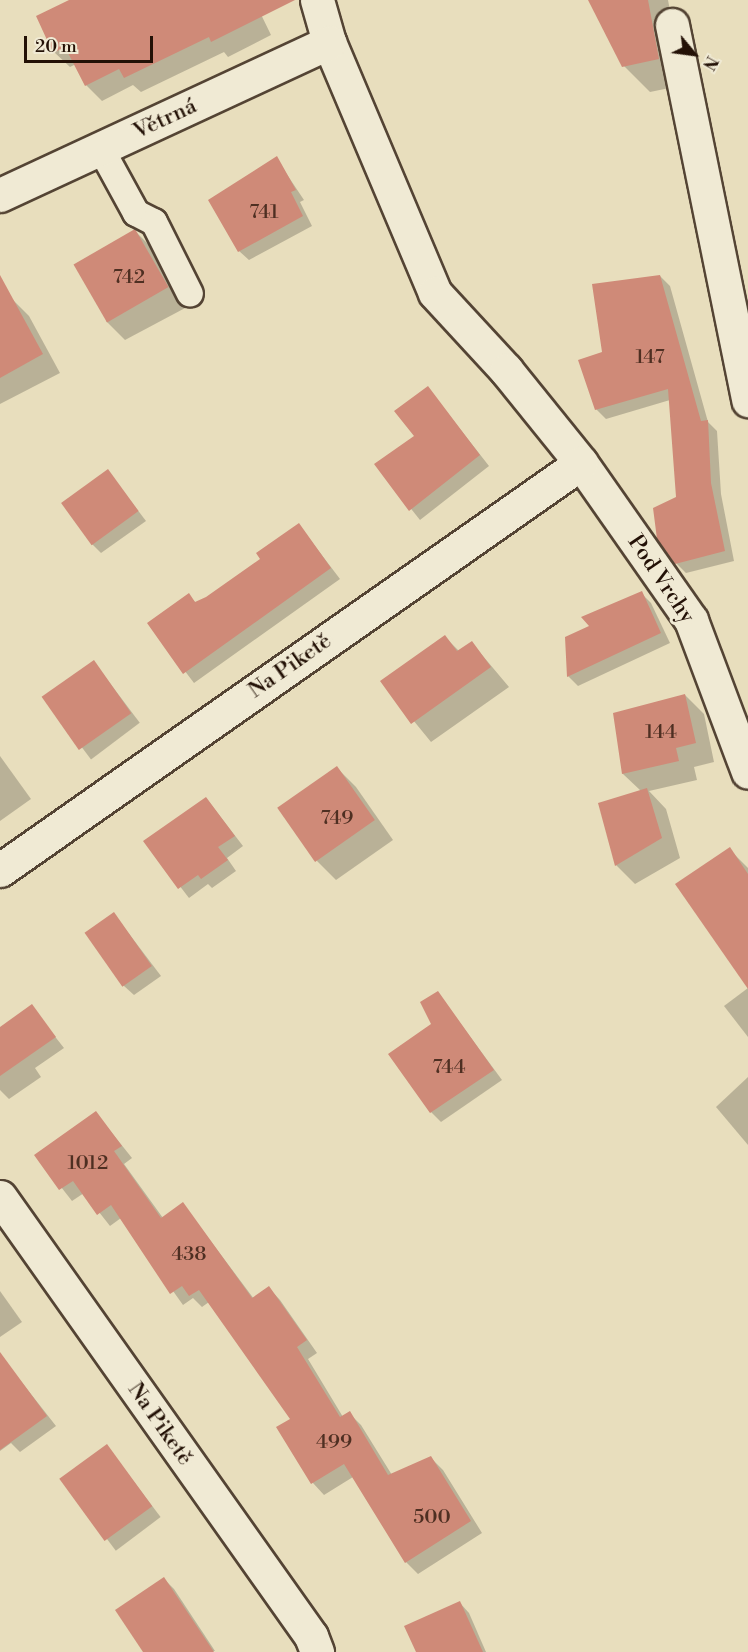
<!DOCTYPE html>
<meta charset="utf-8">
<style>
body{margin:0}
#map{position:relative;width:748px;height:1652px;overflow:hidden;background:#e8debd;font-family:"Libre Bodoni",serif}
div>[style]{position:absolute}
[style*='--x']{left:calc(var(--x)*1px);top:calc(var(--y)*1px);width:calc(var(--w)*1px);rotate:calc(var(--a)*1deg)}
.shadow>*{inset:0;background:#0003;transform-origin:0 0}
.building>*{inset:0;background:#cf8a78;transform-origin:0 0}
.roads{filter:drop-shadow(2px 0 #544434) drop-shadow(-2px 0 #544434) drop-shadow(0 2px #544434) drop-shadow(0 -2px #544434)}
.lane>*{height:26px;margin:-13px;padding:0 13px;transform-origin:13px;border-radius:13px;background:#f0ead4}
.street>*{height:33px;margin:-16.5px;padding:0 16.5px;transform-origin:16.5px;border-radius:16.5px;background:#f0ead4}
span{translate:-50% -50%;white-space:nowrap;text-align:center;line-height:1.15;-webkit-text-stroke:6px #f0ead4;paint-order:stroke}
.number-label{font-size:20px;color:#4e2f22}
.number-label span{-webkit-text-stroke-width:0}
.street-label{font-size:22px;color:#231106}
.north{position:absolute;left:664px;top:24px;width:60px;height:60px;-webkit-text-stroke:4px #f0ead4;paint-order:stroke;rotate:119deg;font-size:16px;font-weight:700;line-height:24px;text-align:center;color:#231106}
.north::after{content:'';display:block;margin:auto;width:21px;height:27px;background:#231106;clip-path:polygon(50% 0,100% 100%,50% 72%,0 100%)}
.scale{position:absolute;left:24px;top:36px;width:129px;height:27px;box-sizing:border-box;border:3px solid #231106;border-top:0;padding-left:8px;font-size:18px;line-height:21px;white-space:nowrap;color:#231106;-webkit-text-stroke:4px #f0ead4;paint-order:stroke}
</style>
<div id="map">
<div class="shadow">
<div style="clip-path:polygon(72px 0,254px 0,271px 35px,228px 57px,224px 52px,141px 92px,133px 85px,102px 101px,86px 85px,76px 64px,70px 67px,54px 52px)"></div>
<div style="clip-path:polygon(593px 0,668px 0,684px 85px,650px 92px,624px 66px)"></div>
<div style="clip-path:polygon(276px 158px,304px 200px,300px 202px,312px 226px,249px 260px,239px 251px)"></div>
<div style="clip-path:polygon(135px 231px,154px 250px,187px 307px,125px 340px,106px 321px)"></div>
<div style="clip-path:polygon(660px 276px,670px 286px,708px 422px,717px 431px,721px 494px,734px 561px,686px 573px,676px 563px,678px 498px,670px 400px,606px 419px,596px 409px,604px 353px)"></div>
<div style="clip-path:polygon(11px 298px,29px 316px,60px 373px,0 404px,0 304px)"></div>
<div style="clip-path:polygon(428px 388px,489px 466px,420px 520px,376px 465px,416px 436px)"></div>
<div style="clip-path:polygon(108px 471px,146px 521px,101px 553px,91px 543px)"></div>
<div style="clip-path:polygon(299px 525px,340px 579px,194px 683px,149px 624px,188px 595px,196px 603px,207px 599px,262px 559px)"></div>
<div style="clip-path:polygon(641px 593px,651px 603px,670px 643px,578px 686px,568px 676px,591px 627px)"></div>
<div style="clip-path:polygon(445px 637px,460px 652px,472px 643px,509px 687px,431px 742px,382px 682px)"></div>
<div style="left:94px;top:662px;width:76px;height:61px;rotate:53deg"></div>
<div style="clip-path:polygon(685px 695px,704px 714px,714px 762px,694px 767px,697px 780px,649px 791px,666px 809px,680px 858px,635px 884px,616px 865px,641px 791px,623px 774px,615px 714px)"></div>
<div style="clip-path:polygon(0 756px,31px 799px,0 821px)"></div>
<div style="clip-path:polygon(337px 768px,356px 787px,393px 840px,336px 880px,317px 861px)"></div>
<div style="clip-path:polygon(206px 798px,243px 846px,227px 858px,236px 871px,212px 888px,208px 884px,189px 898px,145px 841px)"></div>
<div style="clip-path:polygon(729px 849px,748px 868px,748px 987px)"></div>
<div style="clip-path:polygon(114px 914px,161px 976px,134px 995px,124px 986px)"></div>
<div style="clip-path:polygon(748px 988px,748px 1037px,724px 1006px)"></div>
<div style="clip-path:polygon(438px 993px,502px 1080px,441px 1122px,431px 1112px,433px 1024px)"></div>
<div style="clip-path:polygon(31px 1006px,64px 1048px,35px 1068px,41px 1077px,9px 1099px,0 1090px,0 1028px)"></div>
<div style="clip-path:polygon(748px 1077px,748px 1145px,716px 1107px)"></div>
<div style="clip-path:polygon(96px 1113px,132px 1158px,124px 1164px,163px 1218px,183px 1204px,254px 1299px,269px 1288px,280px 1300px,317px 1353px,308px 1359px,343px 1417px,349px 1413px,361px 1425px,392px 1475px,431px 1458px,443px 1470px,482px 1533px,418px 1574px,406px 1562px,353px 1477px,324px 1495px,313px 1483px,278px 1428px,292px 1419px,209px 1302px,202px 1307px,193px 1298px,183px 1305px,121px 1218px,110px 1226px,84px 1193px,72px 1201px,36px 1155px)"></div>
<div style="clip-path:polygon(0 1291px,22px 1322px,0 1337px)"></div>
<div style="clip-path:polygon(2px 1357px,56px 1426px,20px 1452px,11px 1443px,0 1451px)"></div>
<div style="left:107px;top:1446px;width:89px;height:56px;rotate:53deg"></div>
<div style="clip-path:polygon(164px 1579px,174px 1589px,215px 1651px,145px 1652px)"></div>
<div style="clip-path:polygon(460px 1603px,469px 1613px,486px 1652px,418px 1652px)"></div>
</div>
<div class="building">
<div style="clip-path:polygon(69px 0,295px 0,211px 42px,209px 37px,124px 78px,119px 69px,85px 86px,65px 47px,53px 53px,36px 16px)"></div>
<div style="clip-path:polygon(588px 0,648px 0,659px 59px,622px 67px)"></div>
<div style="clip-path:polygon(277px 156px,296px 190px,291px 192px,303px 216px,238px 252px,208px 200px)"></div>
<div style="left:135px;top:229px;width:67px;height:71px;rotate:60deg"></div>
<div style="clip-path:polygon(0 275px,43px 354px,0 378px)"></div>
<div style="clip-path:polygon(660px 275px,701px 421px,708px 420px,711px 483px,725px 551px,675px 564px,657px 539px,653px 508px,676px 497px,668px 389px,595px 410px,578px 360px,602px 352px,592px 284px)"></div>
<div style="clip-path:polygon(428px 386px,480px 455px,409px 511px,374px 464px,414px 436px,394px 411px)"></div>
<div style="left:108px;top:469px;width:52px;height:58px;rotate:54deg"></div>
<div style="clip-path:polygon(299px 523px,331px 568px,183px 674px,147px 623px,189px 593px,195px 602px,206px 597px,260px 559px,256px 553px)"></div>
<div style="clip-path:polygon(642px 591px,661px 633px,567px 677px,565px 637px,589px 626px,581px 617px)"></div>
<div style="clip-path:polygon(445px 635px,457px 651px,472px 641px,491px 667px,411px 724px,380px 681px)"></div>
<div style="left:94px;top:660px;width:65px;height:64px;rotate:55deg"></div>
<div style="clip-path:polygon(685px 694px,696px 743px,676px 748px,679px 761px,622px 774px,613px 713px)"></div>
<div style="left:337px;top:766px;width:66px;height:73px;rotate:55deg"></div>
<div style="clip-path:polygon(647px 788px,662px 838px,615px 866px,598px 803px)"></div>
<div style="clip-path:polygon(206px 797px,235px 836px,218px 847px,228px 860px,201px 879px,198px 875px,178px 889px,143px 841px)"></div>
<div style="clip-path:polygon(730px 847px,748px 874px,748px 989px,675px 884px)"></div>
<div style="left:114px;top:912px;width:66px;height:36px;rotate:55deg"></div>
<div style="clip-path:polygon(438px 991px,494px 1070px,430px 1113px,388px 1054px,431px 1024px,420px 1002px)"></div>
<div style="clip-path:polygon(32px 1004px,56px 1037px,0 1076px,0 1027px)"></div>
<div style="clip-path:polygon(96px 1111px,122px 1146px,114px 1151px,161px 1218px,183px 1202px,252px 1298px,269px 1286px,307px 1340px,297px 1347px,340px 1417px,350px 1411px,388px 1475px,431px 1456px,471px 1521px,405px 1563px,344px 1464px,311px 1484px,276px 1427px,290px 1419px,199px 1290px,189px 1296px,182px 1286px,170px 1294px,111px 1205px,97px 1215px,73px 1181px,59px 1190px,34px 1155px)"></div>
<div style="clip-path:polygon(0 1352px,47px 1416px,0 1450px)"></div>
<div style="left:107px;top:1444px;width:77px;height:59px;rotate:54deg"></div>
<div style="clip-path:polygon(164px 1577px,214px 1652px,143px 1652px,115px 1610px)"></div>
<div style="clip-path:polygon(460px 1601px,483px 1652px,416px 1652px,404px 1626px)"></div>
</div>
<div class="roads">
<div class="lane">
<div style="--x:101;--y:149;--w:73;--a:61.3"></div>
<div style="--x:136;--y:213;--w:20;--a:27"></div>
<div style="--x:154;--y:222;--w:80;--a:63.4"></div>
</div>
<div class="street">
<div style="--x:317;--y:0;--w:44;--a:74.1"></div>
<div style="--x:329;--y:42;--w:272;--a:67.1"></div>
<div style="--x:435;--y:293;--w:105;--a:47.3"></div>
<div style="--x:506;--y:370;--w:119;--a:51.1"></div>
<div style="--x:581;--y:463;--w:192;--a:55"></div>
<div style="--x:691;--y:620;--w:162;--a:69.4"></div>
<div style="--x:672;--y:25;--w:383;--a:78.5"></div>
<div style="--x:0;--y:195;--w:363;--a:-24.9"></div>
<div style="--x:0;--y:870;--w:709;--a:-35.01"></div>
<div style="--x:0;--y:1197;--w:538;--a:54.69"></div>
<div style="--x:311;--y:1636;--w:17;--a:69"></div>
</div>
</div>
<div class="number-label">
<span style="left:264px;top:212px">741</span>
<span style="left:129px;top:277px">742</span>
<span style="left:650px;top:357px">147</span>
<span style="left:661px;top:732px">144</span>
<span style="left:337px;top:818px">749</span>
<span style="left:449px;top:1067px">744</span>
<span style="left:88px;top:1163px">1012</span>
<span style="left:189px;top:1254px">438</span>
<span style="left:334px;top:1442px">499</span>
<span style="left:432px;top:1517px">500</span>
</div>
<div class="street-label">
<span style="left:165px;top:119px;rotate:-25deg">Větrná</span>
<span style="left:661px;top:579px;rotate:56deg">Pod Vrchy</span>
<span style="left:290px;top:666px;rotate:-35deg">Na Piketě</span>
<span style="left:160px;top:1424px;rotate:55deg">Na Piketě</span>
</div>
<div class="north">N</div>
<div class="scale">20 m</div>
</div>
